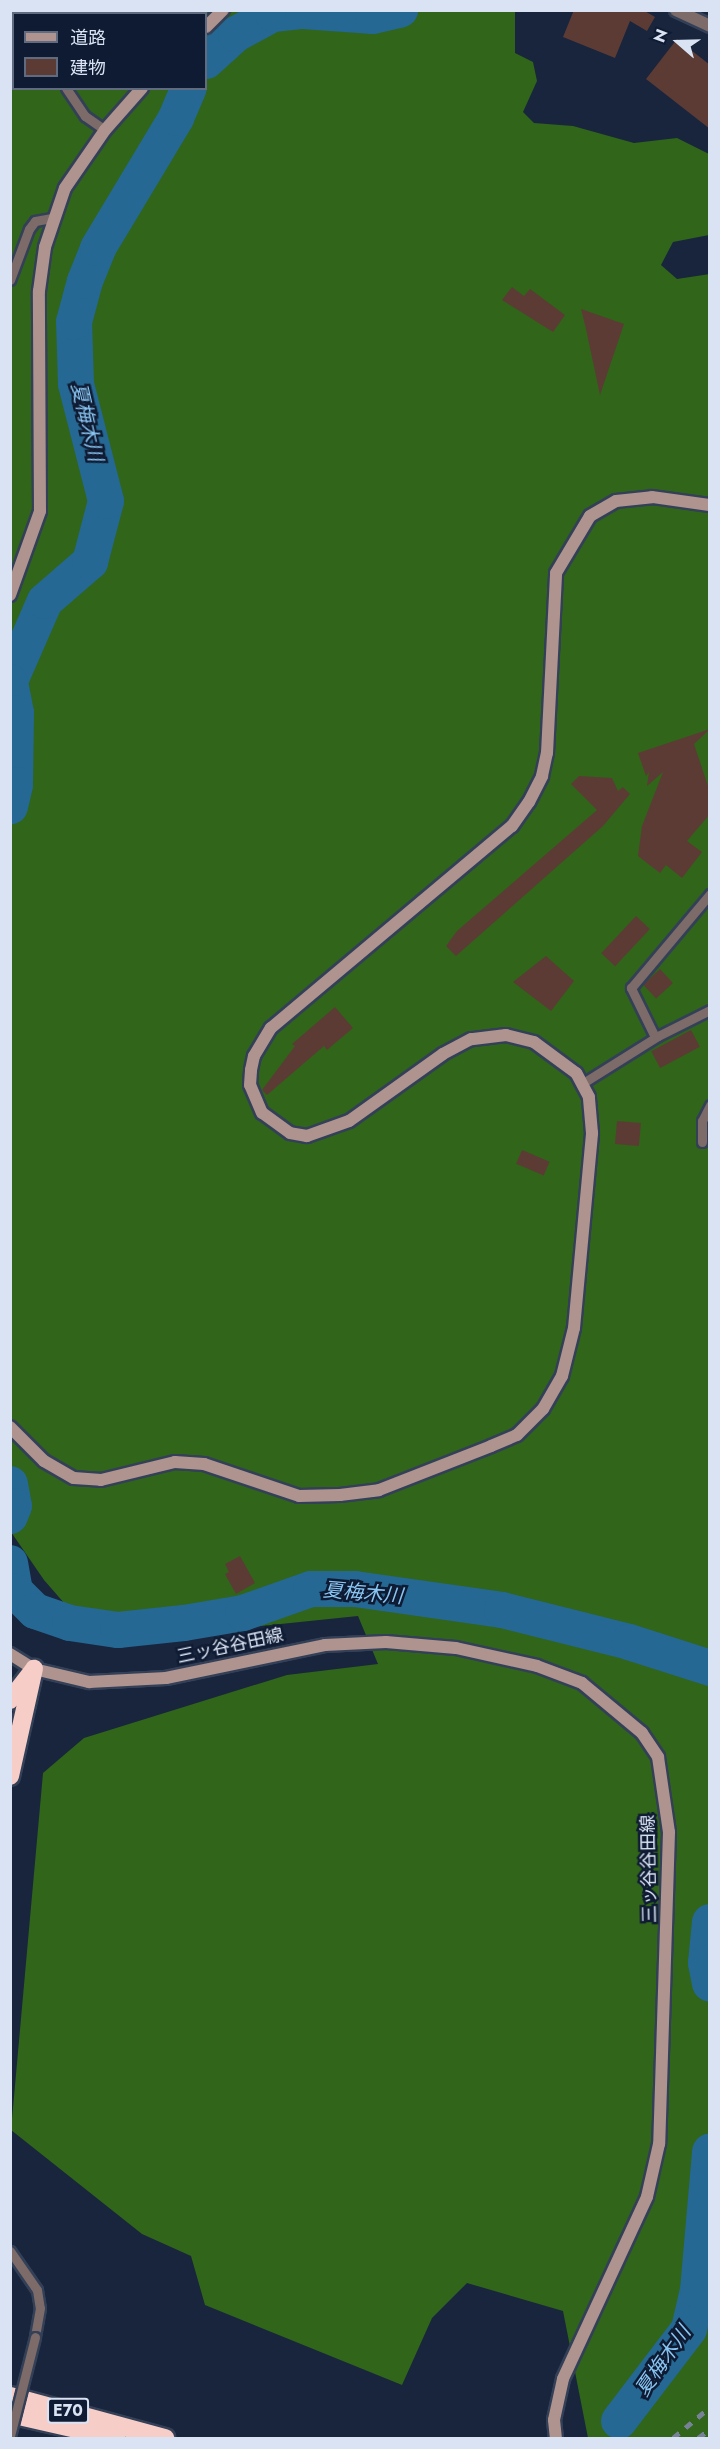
<!DOCTYPE html>
<meta charset="utf-8">
<style>
body{margin:0}
#map{position:relative;width:720px;height:2449px;overflow:hidden;background:#18253d;font-family:Jost,"Noto Sans JP",sans-serif}
div>[style]{position:absolute}
[style*='--x']{left:calc(var(--x)*1px);top:calc(var(--y)*1px);width:calc(var(--w)*1px);rotate:calc(var(--a)*1deg)}
.forest>*{inset:0;background:#30651a}
.river>*{height:36px;margin:-18px;padding:0 18px;transform-origin:18px;border-radius:18px;background:#256893}
.building>*{inset:0;background:#5c3b35;transform-origin:0 0}
.roads{filter:drop-shadow(2px 0 #334057) drop-shadow(-2px 0 #334057) drop-shadow(0 2px #334057) drop-shadow(0 -2px #334057)}
.lane>*{height:9px;margin:-4.5px;padding:0 4.5px;transform-origin:4.5px;border-radius:4.5px;background:#7c6b69}
.street>*{height:12px;margin:-6px;padding:0 6px;transform-origin:6px;border-radius:6px;background:#7c6b69}
.secondary>*{height:12px;margin:-6px;padding:0 6px;transform-origin:6px;border-radius:6px;background:#ae938f}
.highway>*{height:18px;margin:-9px;padding:0 9px;transform-origin:9px;border-radius:9px;background:#f7cdc7}
.rail>*{height:4.5px;margin-top:-2.25px;transform-origin:0;background:repeating-linear-gradient(90deg,#778297 0 8px,transparent 0 16px)}
.bridges{filter:drop-shadow(2px 0 #334057) drop-shadow(-2px 0 #334057) drop-shadow(0 2px #334057) drop-shadow(0 -2px #334057)}
.lane-bridge>*{height:9px;margin:-4.5px;padding:0 4.5px;transform-origin:4.5px;border-radius:4.5px;background:#7c6b69}
span{translate:-50% -50%;white-space:nowrap;text-align:center;line-height:1.15;-webkit-text-stroke:5px #0f1b32;paint-order:stroke}
.shield-label span{padding:2px 4px;background:#0f1b32;border:2px solid;border-radius:4px;-webkit-text-stroke-width:0}
.shield-label{font-size:16px;color:#dae3f4;font-weight:700}
.street-label{font-size:18px;color:#dae3f4}
.water-label{font-size:20px;color:#89c6f3;font-style:italic}
.frame{position:absolute;inset:0;border:12px solid #dae3f4;pointer-events:none}
.legend{position:absolute;left:12px;top:12px;width:195px;height:78px;box-sizing:border-box;background:#0f1b32;border:2px solid #606b80;margin:0;padding:8px 10px;list-style:none;font-size:18px;color:#dae3f4}
.legend li{display:flex;align-items:center;gap:12px;height:30px}
.legend b{width:30px;border:2px solid #606b80}
.north{position:absolute;left:648px;top:12px;width:60px;height:60px;-webkit-text-stroke:4px #0f1b32;paint-order:stroke;rotate:290deg;font-size:16px;font-weight:700;line-height:24px;text-align:center;color:#dae3f4}
.north::after{content:'';display:block;margin:auto;width:21px;height:27px;background:#dae3f4;clip-path:polygon(50% 0,100% 100%,50% 72%,0 100%)}
</style>
<div id="map">
<div class="forest">
<div style="clip-path:polygon(evenodd,10px 11px,515px 11px,515px 53px,533px 62px,537px 81px,523px 112px,534px 123px,573px 126px,634px 143px,677px 138px,709px 154px,709px 235px,673px 242px,661px 265px,677px 279px,710px 274px,709px 2438px,588px 2438px,563px 2311px,467px 2283px,432px 2318px,402px 2385px,205px 2305px,191px 2256px,142px 2234px,11px 2130px,43px 1773px,84px 1738px,287px 1675px,378px 1664px,358px 1616px,99px 1643px,44px 1580px,11px 1532px,10px 11px,14px 14px,206px 14px,206px 88px,14px 88px,14px 14px)"></div>
</div>
<div class="river">
<div style="--x:206;--y:61;--w:40;--a:-42"></div>
<div style="--x:236;--y:34;--w:42;--a:-28.4"></div>
<div style="--x:273;--y:14;--w:30;--a:-6"></div>
<div style="--x:303;--y:11;--w:70;--a:4.1"></div>
<div style="--x:373;--y:16;--w:28;--a:-13"></div>
<div style="--x:10;--y:681;--w:87;--a:-66.4"></div>
<div style="--x:45;--y:601;--w:60;--a:-40.9"></div>
<div style="--x:90;--y:562;--w:63;--a:-75.3"></div>
<div style="--x:106;--y:501;--w:121;--a:-104.4"></div>
<div style="--x:76;--y:384;--w:62;--a:-91.8"></div>
<div style="--x:74;--y:322;--w:42;--a:-75"></div>
<div style="--x:85;--y:281;--w:35;--a:-68"></div>
<div style="--x:98;--y:248;--w:152;--a:-59"></div>
<div style="--x:176;--y:118;--w:33;--a:-67"></div>
<div style="--x:10;--y:682;--w:32;--a:79"></div>
<div style="--x:16;--y:713;--w:72;--a:90.8"></div>
<div style="--x:15;--y:785;--w:22;--a:103"></div>
<div style="--x:10;--y:1484;--w:22;--a:80"></div>
<div style="--x:14;--y:1506;--w:11;--a:112"></div>
<div style="--x:10;--y:1563;--w:28;--a:80"></div>
<div style="--x:15;--y:1591;--w:28;--a:45"></div>
<div style="--x:35;--y:1611;--w:37;--a:19"></div>
<div style="--x:70;--y:1623;--w:49;--a:8.3"></div>
<div style="--x:118;--y:1630;--w:66;--a:-6.1"></div>
<div style="--x:184;--y:1623;--w:60;--a:-9.6"></div>
<div style="--x:243;--y:1613;--w:72;--a:-19.4"></div>
<div style="--x:311;--y:1589;--w:44;--a:0"></div>
<div style="--x:355;--y:1589;--w:148;--a:8.1"></div>
<div style="--x:502;--y:1610;--w:131;--a:14.1"></div>
<div style="--x:629;--y:1642;--w:85;--a:17.8"></div>
<div style="--x:710;--y:1922;--w:41;--a:95.6"></div>
<div style="--x:706;--y:1963;--w:21;--a:79"></div>
<div style="--x:619;--y:2421;--w:116;--a:-52.7"></div>
<div style="--x:689;--y:2329;--w:40;--a:-77"></div>
<div style="--x:698;--y:2290;--w:139;--a:-85"></div>
</div>
<div class="building">
<div style="clip-path:polygon(574px 10px,643px 10px,655px 17px,647px 31px,630px 21px,615px 58px,563px 37px)"></div>
<div style="clip-path:polygon(677px 39px,710px 65px,710px 129px,646px 79px)"></div>
<div style="clip-path:polygon(512px 287px,524px 296px,530px 289px,565px 315px,553px 332px,502px 300px)"></div>
<div style="clip-path:polygon(581px 309px,624px 324px,600px 395px,586px 329px)"></div>
<div style="clip-path:polygon(710px 729px,694px 744px,710px 792px,710px 814px,687px 841px,702px 852px,682px 878px,666px 865px,660px 873px,638px 856px,642px 826px,663px 772px,647px 786px,649px 772px,646px 776px,638px 753px)"></div>
<div style="clip-path:polygon(579px 776px,612px 778px,618px 791px,623px 787px,630px 794px,603px 826px,456px 956px,446px 946px,457px 931px,597px 810px,571px 784px)"></div>
<div style="left:636px;top:916px;width:19px;height:51px;rotate:43deg"></div>
<div style="clip-path:polygon(546px 956px,574px 981px,551px 1011px,513px 982px)"></div>
<div style="left:660px;top:969px;width:19px;height:23px;rotate:47deg"></div>
<div style="clip-path:polygon(335px 1007px,353px 1028px,327px 1050px,324px 1046px,267px 1095px,262px 1090px,295px 1046px,292px 1044px)"></div>
<div style="left:691px;top:1030px;width:19px;height:45px;rotate:62deg"></div>
<div style="left:617px;top:1121px;width:24px;height:23px;rotate:5deg"></div>
<div style="left:522px;top:1150px;width:30px;height:15px;rotate:23deg"></div>
<div style="clip-path:polygon(240px 1556px,255px 1583px,236px 1594px,225px 1574px,229px 1572px,225px 1564px)"></div>
</div>
<div class="roads">
<div class="lane">
<div style="--x:66;--y:88;--w:34;--a:56"></div>
<div style="--x:85;--y:116;--w:24;--a:35"></div>
<div style="--x:10;--y:280;--w:54;--a:-69.6"></div>
<div style="--x:29;--y:229;--w:10;--a:-53"></div>
<div style="--x:35;--y:221;--w:17;--a:-10"></div>
<div style="--x:655;--y:1037;--w:55;--a:-116.1"></div>
<div style="--x:631;--y:988;--w:123;--a:-50"></div>
<div style="--x:583;--y:1083;--w:89;--a:-32.1"></div>
<div style="--x:658;--y:1036;--w:58;--a:-26.6"></div>
<div style="--x:702;--y:1142;--w:21;--a:-90"></div>
<div style="--x:702;--y:1121;--w:18;--a:-63"></div>
<div style="--x:10;--y:2251;--w:47;--a:55.3"></div>
<div style="--x:37;--y:2290;--w:18;--a:81"></div>
<div style="--x:40;--y:2308;--w:29;--a:100"></div>
</div>
<div class="street">
<div style="--x:676;--y:10;--w:38;--a:25"></div>
</div>
<div class="secondary">
<div style="--x:206;--y:27;--w:24;--a:-45"></div>
<div style="--x:10;--y:595;--w:89;--a:-70.3"></div>
<div style="--x:40;--y:511;--w:220;--a:-90.3"></div>
<div style="--x:39;--y:291;--w:44;--a:-82.2"></div>
<div style="--x:45;--y:247;--w:62;--a:-71.3"></div>
<div style="--x:65;--y:188;--w:70;--a:-55.4"></div>
<div style="--x:105;--y:130;--w:56;--a:-48.6"></div>
<div style="--x:10;--y:1427;--w:48;--a:45"></div>
<div style="--x:44;--y:1461;--w:34;--a:30"></div>
<div style="--x:74;--y:1478;--w:27;--a:4"></div>
<div style="--x:101;--y:1480;--w:76;--a:-13.7"></div>
<div style="--x:175;--y:1462;--w:29;--a:4"></div>
<div style="--x:204;--y:1464;--w:100;--a:18.6"></div>
<div style="--x:299;--y:1496;--w:41;--a:-1.4"></div>
<div style="--x:340;--y:1495;--w:39;--a:-7"></div>
<div style="--x:379;--y:1490;--w:120;--a:-21.4"></div>
<div style="--x:491;--y:1446;--w:28;--a:-23"></div>
<div style="--x:517;--y:1435;--w:37;--a:-45"></div>
<div style="--x:543;--y:1409;--w:38;--a:-60"></div>
<div style="--x:562;--y:1376;--w:49;--a:-76"></div>
<div style="--x:574;--y:1328;--w:196;--a:-84.7"></div>
<div style="--x:592;--y:1133;--w:36;--a:-95"></div>
<div style="--x:589;--y:1097;--w:27;--a:-118"></div>
<div style="--x:576;--y:1073;--w:52;--a:-143.6"></div>
<div style="--x:534;--y:1042;--w:29;--a:-166"></div>
<div style="--x:506;--y:1035;--w:35;--a:173"></div>
<div style="--x:471;--y:1039;--w:32;--a:152"></div>
<div style="--x:443;--y:1054;--w:115;--a:144.5"></div>
<div style="--x:349;--y:1121;--w:45;--a:160.3"></div>
<div style="--x:307;--y:1136;--w:17;--a:-170"></div>
<div style="--x:290;--y:1133;--w:34;--a:-144"></div>
<div style="--x:262;--y:1113;--w:30;--a:-113"></div>
<div style="--x:250;--y:1085;--w:15;--a:-86"></div>
<div style="--x:251;--y:1070;--w:14;--a:-78"></div>
<div style="--x:254;--y:1056;--w:33;--a:-59"></div>
<div style="--x:271;--y:1028;--w:314;--a:-40"></div>
<div style="--x:512;--y:826;--w:29;--a:-55"></div>
<div style="--x:529;--y:802;--w:29;--a:-63"></div>
<div style="--x:542;--y:776;--w:24;--a:-78"></div>
<div style="--x:547;--y:753;--w:180;--a:-87.1"></div>
<div style="--x:556;--y:573;--w:66;--a:-59.2"></div>
<div style="--x:590;--y:516;--w:30;--a:-30"></div>
<div style="--x:616;--y:501;--w:36;--a:-6"></div>
<div style="--x:652;--y:497;--w:59;--a:7.9"></div>
<div style="--x:10;--y:1654;--w:28;--a:32"></div>
<div style="--x:34;--y:1669;--w:57;--a:13.3"></div>
<div style="--x:89;--y:1682;--w:77;--a:-3"></div>
<div style="--x:166;--y:1678;--w:162;--a:-11.7"></div>
<div style="--x:325;--y:1645;--w:61;--a:-2.8"></div>
<div style="--x:386;--y:1642;--w:70;--a:4.9"></div>
<div style="--x:456;--y:1648;--w:83;--a:12.5"></div>
<div style="--x:537;--y:1666;--w:48;--a:20.7"></div>
<div style="--x:582;--y:1683;--w:78;--a:39.8"></div>
<div style="--x:642;--y:1733;--w:29;--a:56"></div>
<div style="--x:658;--y:1757;--w:76;--a:81.7"></div>
<div style="--x:669;--y:1832;--w:312;--a:91.8"></div>
<div style="--x:659;--y:2144;--w:54;--a:102.8"></div>
<div style="--x:647;--y:2197;--w:200;--a:114.8"></div>
<div style="--x:563;--y:2379;--w:42;--a:102.4"></div>
<div style="--x:554;--y:2420;--w:18;--a:84"></div>
</div>
<div class="highway">
<div style="--x:10;--y:1700;--w:37;--a:-52"></div>
<div style="--x:10;--y:1776;--w:110;--a:-77.4"></div>
<div style="--x:10;--y:2396;--w:161;--a:15.2"></div>
<div style="--x:10;--y:2414;--w:109;--a:12.8"></div>
</div>
</div>
<div class="rail">
<div style="--x:673;--y:2438;--w:48;--a:-40"></div>
<div style="--x:698;--y:2438;--w:15;--a:-37"></div>
</div>
<div class="bridges">
<div class="lane-bridge">
<div style="--x:10;--y:2436;--w:102;--a:-75.8"></div>
</div>
</div>
<div class="shield-label">
<span style="left:68px;top:2411px">E70</span>
</div>
<div class="street-label">
<span style="left:230px;top:1646px;rotate:-12deg">三ッ谷谷田線</span>
<span style="left:649px;top:1869px;rotate:-91deg">三ッ谷谷田線</span>
</div>
<div class="water-label">
<span style="left:87px;top:422px;rotate:77deg">夏梅木川</span>
<span style="left:363px;top:1593px;rotate:5deg">夏梅木川</span>
<span style="left:663px;top:2361px;rotate:-55deg">夏梅木川</span>
</div>
<div class="frame"></div>
<ul class="legend">
<li><b style="height:8px;background:#ae938f"></b>道路</li>
<li><b style="height:16px;background:#5c3b35"></b>建物</li>
</ul>
<div class="north">N</div>
</div>
